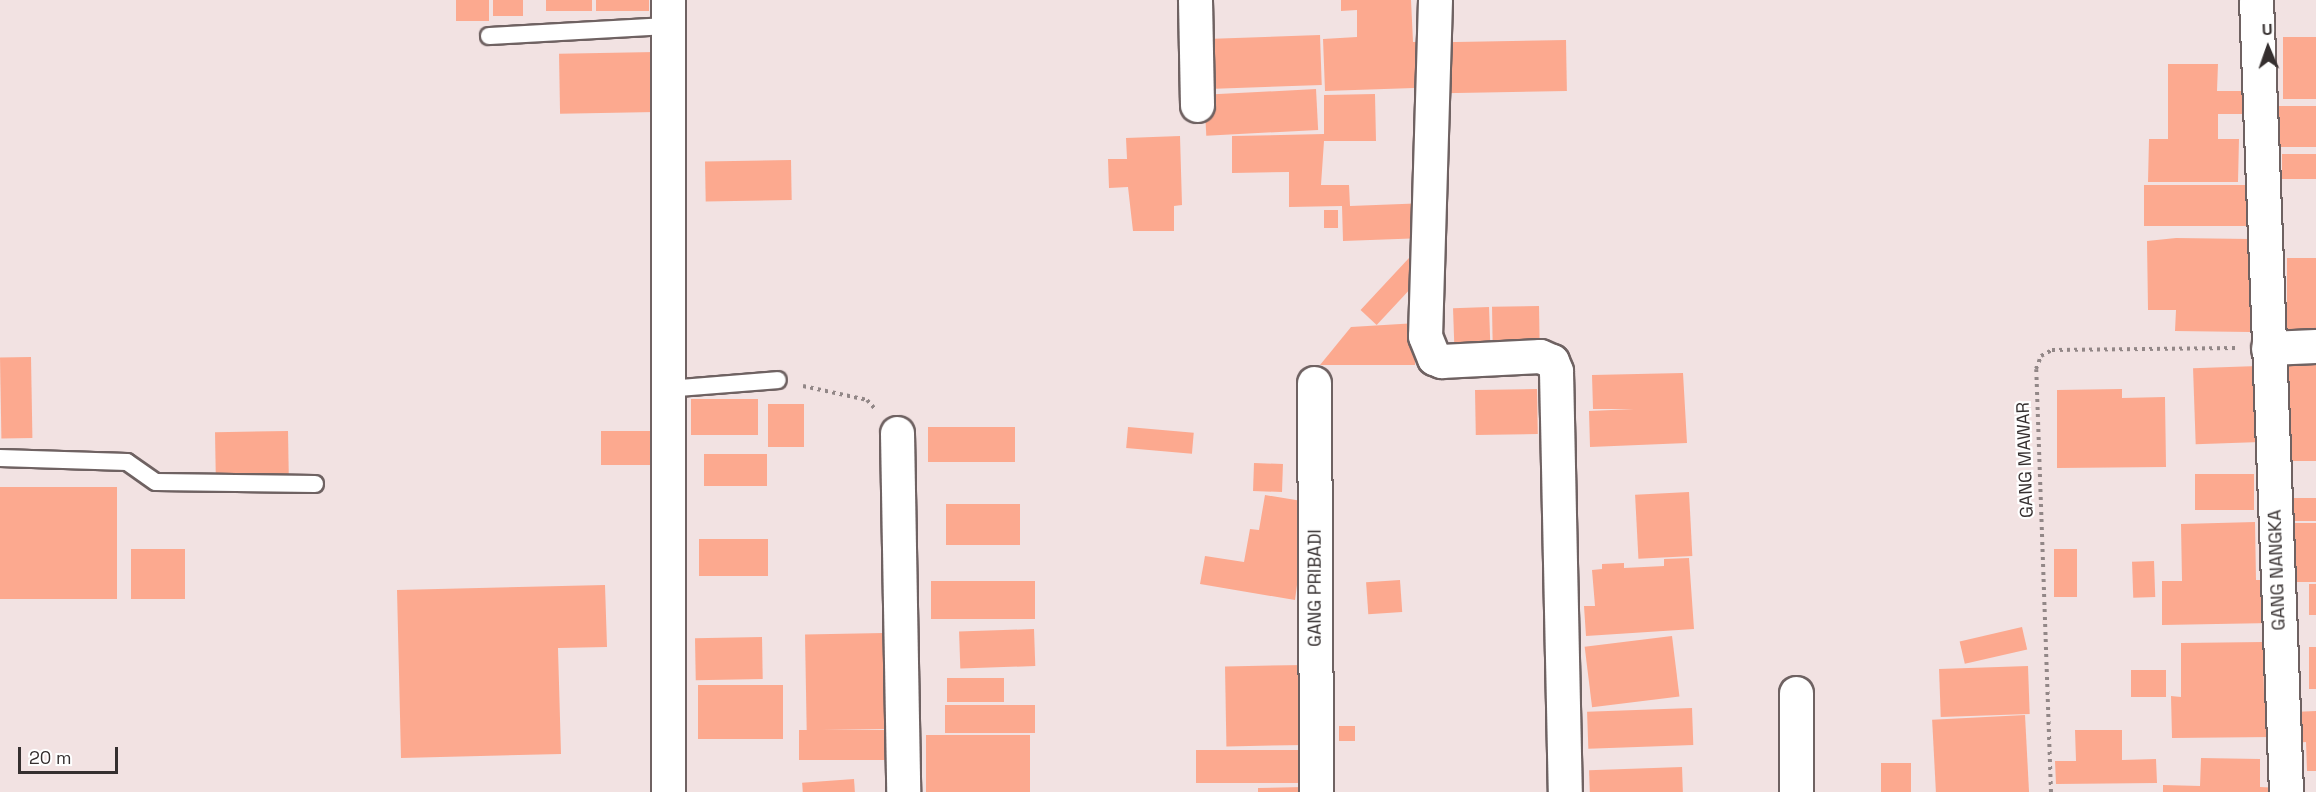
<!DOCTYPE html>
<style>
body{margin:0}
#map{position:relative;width:2316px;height:792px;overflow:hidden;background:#f2e2e2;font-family:"Space Grotesk",sans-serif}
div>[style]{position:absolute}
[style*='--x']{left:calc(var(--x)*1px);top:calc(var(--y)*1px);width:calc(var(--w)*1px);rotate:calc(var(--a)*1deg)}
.building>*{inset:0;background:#fca98f;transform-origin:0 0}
.path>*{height:4px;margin-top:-2px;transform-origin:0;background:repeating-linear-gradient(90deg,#928787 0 3px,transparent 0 7.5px)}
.roads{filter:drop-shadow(2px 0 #6f6262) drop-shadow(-2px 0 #6f6262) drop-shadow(0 2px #6f6262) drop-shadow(0 -2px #6f6262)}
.service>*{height:16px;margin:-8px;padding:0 8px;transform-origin:8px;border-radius:8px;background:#fff}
.minor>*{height:33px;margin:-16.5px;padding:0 16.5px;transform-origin:16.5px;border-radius:16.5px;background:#fff}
span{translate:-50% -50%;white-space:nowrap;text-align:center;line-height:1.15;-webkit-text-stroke:4.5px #fff;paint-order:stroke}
.street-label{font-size:18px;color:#352f2f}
.north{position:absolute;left:2238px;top:18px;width:60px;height:60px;-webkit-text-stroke:4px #fff;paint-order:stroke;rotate:358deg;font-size:16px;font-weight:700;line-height:24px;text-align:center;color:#352f2f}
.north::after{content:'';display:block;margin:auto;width:21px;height:27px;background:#352f2f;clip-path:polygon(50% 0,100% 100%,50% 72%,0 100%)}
.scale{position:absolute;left:18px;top:747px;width:100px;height:27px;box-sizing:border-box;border:3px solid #352f2f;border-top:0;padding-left:8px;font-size:18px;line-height:21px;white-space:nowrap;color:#352f2f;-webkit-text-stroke:4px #fff;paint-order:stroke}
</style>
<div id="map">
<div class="building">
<div style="left:456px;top:0;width:33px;height:21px"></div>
<div style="left:493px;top:0;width:30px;height:16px"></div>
<div style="left:546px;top:0;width:46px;height:11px"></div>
<div style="left:596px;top:0;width:53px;height:11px"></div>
<div style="clip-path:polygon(1341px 0,1411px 0,1413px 42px,1426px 42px,1427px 94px,1415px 94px,1414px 88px,1325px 91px,1323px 39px,1357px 37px,1357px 10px,1341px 11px)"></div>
<div style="left:1320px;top:35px;width:50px;height:121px;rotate:88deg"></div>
<div style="left:2316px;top:37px;width:62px;height:33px;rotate:90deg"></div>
<div style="left:1566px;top:40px;width:51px;height:124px;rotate:89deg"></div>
<div style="left:655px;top:52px;width:60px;height:96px;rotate:89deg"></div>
<div style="clip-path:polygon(2168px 64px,2218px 64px,2217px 91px,2242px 91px,2242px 114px,2218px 114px,2218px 139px,2239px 139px,2238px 182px,2148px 182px,2149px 139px,2168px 139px)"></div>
<div style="left:1316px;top:89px;width:41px;height:112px;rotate:87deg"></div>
<div style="clip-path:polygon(1375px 94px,1376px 141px,1324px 141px,1321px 185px,1349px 185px,1350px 206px,1428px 203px,1425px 238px,1343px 241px,1342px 206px,1289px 207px,1289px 172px,1232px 173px,1232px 136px,1324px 134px,1324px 95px)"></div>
<div style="left:2278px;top:106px;width:38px;height:41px"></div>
<div style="clip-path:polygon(1180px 136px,1182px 205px,1174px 206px,1174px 231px,1133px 231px,1128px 187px,1109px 188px,1108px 159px,1127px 159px,1126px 138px)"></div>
<div style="left:2282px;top:154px;width:34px;height:25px"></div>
<div style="left:791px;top:160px;width:40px;height:86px;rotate:89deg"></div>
<div style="left:2246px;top:185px;width:41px;height:102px;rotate:90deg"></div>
<div style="left:1324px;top:210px;width:14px;height:18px"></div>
<div style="clip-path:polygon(2176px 238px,2250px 239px,2250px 332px,2175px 331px,2176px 310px,2148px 310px,2147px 241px)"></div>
<div style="left:1409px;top:258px;width:22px;height:71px;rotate:43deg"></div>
<div style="left:2316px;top:258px;width:80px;height:29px;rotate:90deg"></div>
<div style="left:1539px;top:306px;width:41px;height:47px;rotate:89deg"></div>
<div style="left:1489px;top:307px;width:46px;height:36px;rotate:88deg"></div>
<div style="clip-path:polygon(1417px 323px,1415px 365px,1320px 365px,1351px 327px)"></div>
<div style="left:31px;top:357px;width:81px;height:31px;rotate:89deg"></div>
<div style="left:2316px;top:362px;width:99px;height:37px;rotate:90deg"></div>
<div style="left:2258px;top:366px;width:76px;height:65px;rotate:88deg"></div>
<div style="clip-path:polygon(1683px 373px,1687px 443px,1590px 447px,1589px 411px,1634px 409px,1593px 409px,1592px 375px)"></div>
<div style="left:1537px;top:389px;width:45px;height:62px;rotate:89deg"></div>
<div style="clip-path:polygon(2122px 389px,2122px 398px,2165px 397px,2166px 467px,2057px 468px,2057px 390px)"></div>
<div style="left:758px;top:399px;width:36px;height:67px;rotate:90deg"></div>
<div style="left:804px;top:404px;width:43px;height:36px;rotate:90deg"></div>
<div style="left:1015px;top:427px;width:35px;height:87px;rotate:90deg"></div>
<div style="left:1128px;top:427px;width:66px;height:21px;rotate:5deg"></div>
<div style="left:288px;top:431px;width:47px;height:73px;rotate:89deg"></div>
<div style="left:653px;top:431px;width:34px;height:52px;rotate:90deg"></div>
<div style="left:704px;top:454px;width:63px;height:32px"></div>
<div style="left:1254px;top:463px;width:29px;height:28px;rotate:2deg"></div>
<div style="left:2254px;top:474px;width:36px;height:59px;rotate:90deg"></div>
<div style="left:0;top:487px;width:117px;height:112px"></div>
<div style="left:1689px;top:492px;width:64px;height:54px;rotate:87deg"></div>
<div style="clip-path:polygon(1265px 495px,1308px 502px,1295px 600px,1200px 584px,1205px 556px,1244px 562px,1250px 529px,1259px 530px)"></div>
<div style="left:2288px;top:498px;width:28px;height:23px"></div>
<div style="left:1020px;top:504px;width:41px;height:74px;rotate:90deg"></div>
<div style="clip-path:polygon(2255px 522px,2256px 580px,2272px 580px,2272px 623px,2162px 625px,2162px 581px,2182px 581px,2181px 524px)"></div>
<div style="left:2289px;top:523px;width:27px;height:59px"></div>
<div style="left:768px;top:539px;width:37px;height:69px;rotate:90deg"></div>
<div style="left:131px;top:549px;width:54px;height:50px"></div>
<div style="left:2054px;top:549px;width:23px;height:48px"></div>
<div style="clip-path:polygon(1689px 558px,1694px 629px,1586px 636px,1584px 606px,1595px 606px,1592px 570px,1602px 569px,1602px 564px,1624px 563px,1624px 568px,1664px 566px,1664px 559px)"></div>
<div style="left:2154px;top:561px;width:36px;height:22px;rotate:88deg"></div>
<div style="left:1400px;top:580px;width:32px;height:34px;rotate:86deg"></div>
<div style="left:1035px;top:581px;width:38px;height:104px;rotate:90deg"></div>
<div style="left:2309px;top:584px;width:7px;height:31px"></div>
<div style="clip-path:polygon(605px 585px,607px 647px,558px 648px,561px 754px,401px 758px,397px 590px)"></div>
<div style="left:2022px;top:627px;width:23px;height:64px;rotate:77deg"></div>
<div style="left:1034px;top:629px;width:37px;height:75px;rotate:88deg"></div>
<div style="left:884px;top:633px;width:96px;height:79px;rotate:89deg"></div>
<div style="left:1672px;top:636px;width:61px;height:88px;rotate:83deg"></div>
<div style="left:762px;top:637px;width:42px;height:67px;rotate:89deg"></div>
<div style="clip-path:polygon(2263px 642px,2264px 695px,2272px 695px,2272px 737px,2172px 738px,2171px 696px,2181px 697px,2181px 643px)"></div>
<div style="left:2309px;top:647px;width:7px;height:42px"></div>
<div style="left:1305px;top:665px;width:80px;height:80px;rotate:89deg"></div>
<div style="left:2028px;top:666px;width:48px;height:89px;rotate:88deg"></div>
<div style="left:2131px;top:670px;width:35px;height:27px"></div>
<div style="left:1004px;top:678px;width:24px;height:57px;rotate:90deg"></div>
<div style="left:783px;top:685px;width:54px;height:85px;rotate:90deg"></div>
<div style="left:1035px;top:705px;width:28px;height:90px;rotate:90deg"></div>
<div style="left:1692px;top:708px;width:37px;height:105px;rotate:88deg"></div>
<div style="clip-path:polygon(2316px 711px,2316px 771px,2307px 771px,2306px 742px,2294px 743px,2293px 712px)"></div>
<div style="left:2025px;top:715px;width:77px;height:93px;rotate:87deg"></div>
<div style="left:1339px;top:726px;width:16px;height:15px"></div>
<div style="left:887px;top:730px;width:30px;height:88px;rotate:90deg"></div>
<div style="clip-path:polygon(2075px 730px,2122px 730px,2122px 760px,2156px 759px,2157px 783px,2056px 784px,2055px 761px,2076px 761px)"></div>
<div style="left:1030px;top:735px;width:57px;height:104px;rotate:90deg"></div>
<div style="left:1313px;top:750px;width:33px;height:117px;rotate:90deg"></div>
<div style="clip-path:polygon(2201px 758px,2260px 759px,2260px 787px,2282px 788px,2282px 792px,2163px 792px,2163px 785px,2200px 786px)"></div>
<div style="left:1881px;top:763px;width:30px;height:29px"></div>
<div style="left:1682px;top:767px;width:25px;height:93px;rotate:88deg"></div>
<div style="left:854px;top:779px;width:13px;height:52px;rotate:86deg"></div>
<div style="clip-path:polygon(1303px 787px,1303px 792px,1258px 792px,1258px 788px)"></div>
</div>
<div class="path">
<div style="--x:803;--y:386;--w:66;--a:12.3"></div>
<div style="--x:867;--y:400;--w:13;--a:48"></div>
<div style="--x:2051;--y:792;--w:423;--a:-92"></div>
<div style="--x:2036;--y:369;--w:14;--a:-69"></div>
<div style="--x:2041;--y:356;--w:13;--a:-29"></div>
<div style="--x:2052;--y:350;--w:185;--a:-0.6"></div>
</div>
<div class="roads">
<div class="service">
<div style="--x:489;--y:36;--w:179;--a:-3.2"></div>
<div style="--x:667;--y:389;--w:111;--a:-4.6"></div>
<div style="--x:0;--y:458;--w:127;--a:1.8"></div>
<div style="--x:127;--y:462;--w:35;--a:35"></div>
<div style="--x:156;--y:482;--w:159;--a:0.7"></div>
</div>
<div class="minor">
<div style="--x:1195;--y:0;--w:105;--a:88.9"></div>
<div style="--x:1435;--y:0;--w:336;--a:91.7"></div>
<div style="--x:1425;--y:336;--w:24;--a:68"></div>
<div style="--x:1434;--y:358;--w:8;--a:23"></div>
<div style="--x:1441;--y:361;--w:99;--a:-2.9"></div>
<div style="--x:1540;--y:356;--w:13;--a:23"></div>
<div style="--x:1552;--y:361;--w:11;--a:68"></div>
<div style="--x:1556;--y:371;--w:421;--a:88.8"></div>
<div style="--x:2256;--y:0;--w:793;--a:87.83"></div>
<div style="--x:2268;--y:348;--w:48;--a:-2.4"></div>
<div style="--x:1314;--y:383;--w:409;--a:89.7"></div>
<div style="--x:897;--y:433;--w:359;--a:89"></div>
<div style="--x:1796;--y:693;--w:99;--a:90"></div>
<div style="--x:668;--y:792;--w:792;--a:-90"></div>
</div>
</div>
<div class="street-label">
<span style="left:2025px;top:460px;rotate:-92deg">GANG MAWAR</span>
<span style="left:2277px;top:570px;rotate:-92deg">GANG NANGKA</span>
<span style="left:1315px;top:588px;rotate:-90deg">GANG PRIBADI</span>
</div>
<div class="north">U</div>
<div class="scale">20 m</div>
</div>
